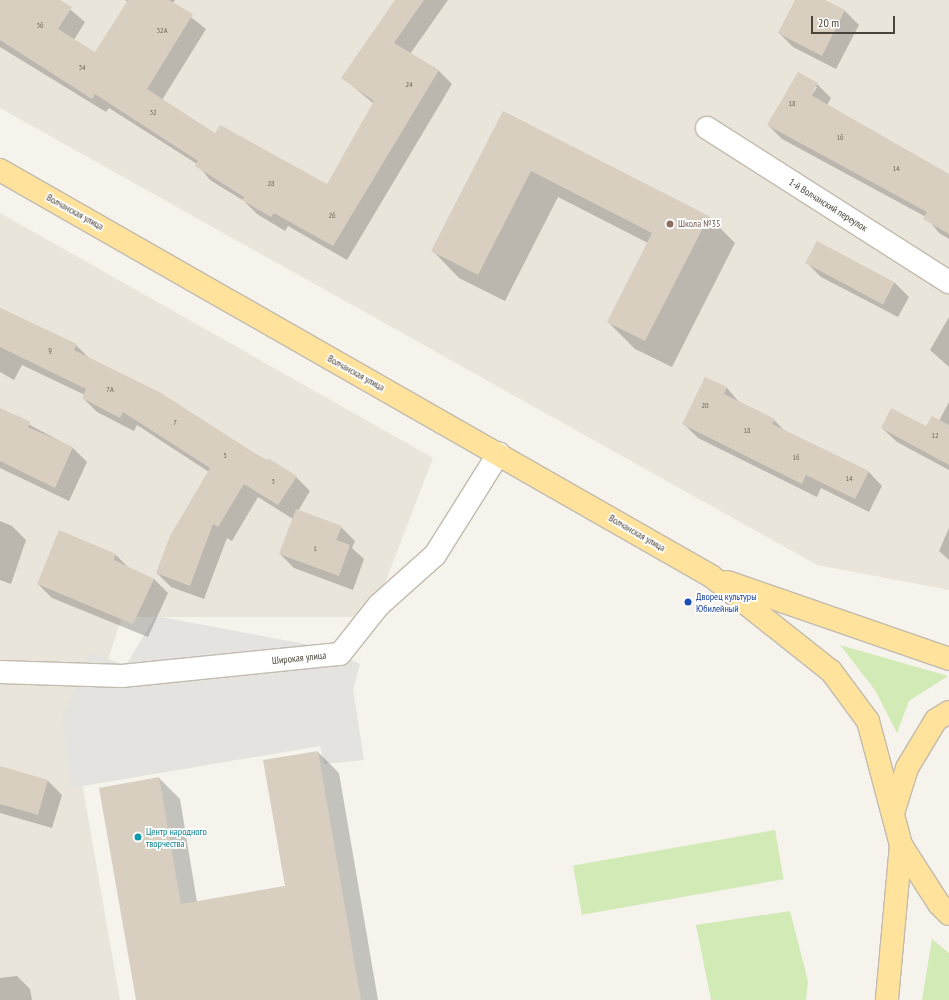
<!DOCTYPE html>
<meta charset="utf-8">
<style>
body{margin:0}
#map{position:relative;width:949px;height:1000px;overflow:hidden;background:#f6f3ec;font-family:"PT Sans Narrow",sans-serif}
div>[style]{position:absolute}
[style*='--x']{left:calc(var(--x)*1px);top:calc(var(--y)*1px);width:calc(var(--w)*1px);rotate:calc(var(--a)*1deg)}
.residential>*{inset:0;background:#eae5da}
.green>*{inset:0;background:#d2eab5;transform-origin:0 0}
.parking>*{inset:0;background:#e5e3e0}
.shadow>*{inset:0;background:#0003}
.building>*{inset:0;background:#d8cfc1;transform-origin:0 0}
.roads{filter:drop-shadow(1px 0 #c2bbae) drop-shadow(-1px 0 #c2bbae) drop-shadow(0 1px #c2bbae) drop-shadow(0 -1px #c2bbae)}
.street>*{height:22px;margin:-11px;padding:0 11px;transform-origin:11px;border-radius:11px;background:#fff}
.primary>*{height:22px;margin:-11px;padding:0 11px;transform-origin:11px;border-radius:11px;background:#ffe39c}
.dots>*{width:11px;height:11px;translate:-50% -50%;box-sizing:border-box;border:2px solid #fff;border-radius:50%}
span{translate:-50% -50%;white-space:nowrap;text-align:center;line-height:1.15;-webkit-text-stroke:3.5px #fff;paint-order:stroke}
.number-label{font-size:8px;color:#6e675b}
.number-label span{-webkit-text-stroke-width:0}
.street-label{font-size:10px;color:#4b4439}
.education-label{font-size:10px;color:#785e54}
.left{translate:0 -50%;text-align:left}
.transit-label{font-size:10px;color:#164399}
.culture-label{font-size:10px;color:#0d838f}
.scale{position:absolute;left:811px;top:16px;width:84px;height:18px;box-sizing:border-box;border:2px solid #4b4439;border-top:0;padding-left:5px;font-size:12px;line-height:14px;white-space:nowrap;color:#4b4439;-webkit-text-stroke:3px #fff;paint-order:stroke}
</style>
<div id="map">
<div class="residential">
<div style="clip-path:polygon(0 0,949px 0,949px 590px,817px 565px,0 108px)"></div>
<div style="clip-path:polygon(0 213px,433px 458px,372px 617px,122px 617px,77px 754px,120px 1000px,0 1000px)"></div>
</div>
<div class="green">
<div style="clip-path:polygon(840px 645px,948px 676px,909px 701px,897px 733px,875px 690px)"></div>
<div style="left:775px;top:830px;width:50px;height:205px;rotate:80deg"></div>
<div style="clip-path:polygon(790px 911px,808px 981px,806px 1000px,711px 1000px,696px 925px)"></div>
<div style="clip-path:polygon(932px 939px,949px 953px,949px 1000px,922px 1000px)"></div>
</div>
<div class="parking">
<div style="clip-path:polygon(156px 616px,321px 647px,360px 664px,353px 690px,364px 760px,324px 764px,320px 746px,71px 788px,62px 720px,89px 653px,126px 665px)"></div>
</div>
<div class="shadow">
<div style="clip-path:polygon(0 0,59px 0,85px 22px,74px 40px,95px 53px,128px 2px,125px 0,175px 0,173px 3px,206px 29px,162px 100px,215px 134px,328px 186px,374px 104px,343px 78px,397px 0,448px 0,410px 54px,438px 70px,452px 84px,347px 260px,288px 226px,285px 231px,257px 214px,244px 201px,210px 180px,197px 164px,109px 108px,106px 112px,0 47px)"></div>
<div style="clip-path:polygon(796px 0,823px 0,845px 11px,859px 25px,836px 69px,793px 47px,779px 33px)"></div>
<div style="clip-path:polygon(evenodd,817px 84px,831px 98px,827px 105px,949px 175px,949px 239px,939px 233px,926px 217px,782px 139px,768px 125px,817px 84px,814px 87px,817px 87px,809px 99px,808px 98px,814px 87px)"></div>
<div style="clip-path:polygon(504px 112px,709px 217px,735px 243px,672px 367px,635px 349px,608px 322px,648px 243px,558px 197px,505px 301px,459px 278px,433px 251px)"></div>
<div style="clip-path:polygon(818px 243px,895px 283px,909px 297px,898px 317px,821px 277px,807px 263px)"></div>
<div style="clip-path:polygon(0 308px,76px 345px,90px 359px,296px 477px,310px 491px,298px 511px,341px 527px,355px 541px,352px 548px,364px 559px,353px 590px,294px 568px,280px 554px,293px 519px,258px 497px,232px 541px,227px 538px,204px 599px,171px 587px,157px 573px,209px 472px,137px 425px,134px 431px,97px 412px,83px 398px,85px 395px,22px 365px,14px 380px,0 372px)"></div>
<div style="clip-path:polygon(949px 317px,949px 367px,930px 350px)"></div>
<div style="clip-path:polygon(705px 378px,727px 388px,740px 403px,774px 420px,786px 432px,868px 471px,882px 486px,869px 512px,821px 488px,817px 497px,698px 438px,684px 424px)"></div>
<div style="clip-path:polygon(949px 402px,949px 470px,897px 442px,882px 428px,927px 427px,939px 421px)"></div>
<div style="clip-path:polygon(0 409px,73px 448px,87px 462px,69px 501px,0 468px)"></div>
<div style="clip-path:polygon(0 521px,12px 526px,26px 540px,11px 584px,0 580px)"></div>
<div style="clip-path:polygon(949px 528px,949px 560px,939px 551px)"></div>
<div style="clip-path:polygon(116px 555px,129px 568px,154px 579px,168px 593px,148px 637px,52px 598px,38px 584px)"></div>
<div style="clip-path:polygon(318px 752px,339px 773px,378px 1000px,137px 1000px,159px 778px,180px 799px,197px 902px,286px 886px)"></div>
<div style="clip-path:polygon(0 769px,48px 781px,62px 795px,52px 828px,0 813px)"></div>
<div style="clip-path:polygon(17px 976px,30px 989px,32px 1000px,0 1000px,0 978px)"></div>
</div>
<div class="building">
<div style="clip-path:polygon(0 0,60px 0,72px 7px,58px 29px,95px 52px,128px 0,169px 0,193px 14px,147px 89px,215px 133px,220px 125px,327px 184px,374px 101px,341px 78px,395px 0,424px 0,394px 43px,439px 70px,333px 246px,274px 213px,271px 217px,242px 200px,244px 197px,195px 166px,198px 161px,95px 94px,92px 99px,0 40px)"></div>
<div style="clip-path:polygon(795px 0,825px 0,845px 10px,822px 56px,778px 33px)"></div>
<div style="clip-path:polygon(798px 72px,818px 83px,811px 95px,949px 174px,949px 234px,923px 219px,927px 212px,767px 125px)"></div>
<div style="clip-path:polygon(503px 111px,709px 216px,645px 341px,607px 322px,652px 233px,531px 171px,478px 275px,431px 251px)"></div>
<div style="left:817px;top:241px;width:88px;height:25px;rotate:28deg"></div>
<div style="clip-path:polygon(0 308px,77px 344px,74px 350px,161px 393px,267px 461px,268px 458px,297px 476px,278px 505px,244px 484px,218px 527px,213px 524px,190px 586px,156px 573px,170px 536px,210px 468px,123px 412px,120px 418px,82px 398px,86px 389px,0 347px)"></div>
<div style="clip-path:polygon(705px 377px,727px 387px,724px 394px,775px 419px,772px 424px,869px 471px,855px 499px,806px 475px,802px 484px,682px 424px)"></div>
<div style="clip-path:polygon(0 408px,31px 422px,28px 427px,73px 447px,55px 488px,0 461px)"></div>
<div style="clip-path:polygon(891px 408px,926px 426px,932px 416px,949px 425px,949px 465px,881px 428px)"></div>
<div style="clip-path:polygon(296px 509px,342px 526px,336px 540px,350px 545px,339px 576px,279px 554px)"></div>
<div style="clip-path:polygon(59px 530px,116px 554px,114px 560px,154px 579px,133px 624px,37px 584px)"></div>
<div style="clip-path:polygon(318px 751px,361px 1000px,136px 1000px,99px 788px,159px 777px,181px 904px,285px 886px,263px 760px)"></div>
<div style="clip-path:polygon(0 766px,48px 780px,38px 815px,0 804px)"></div>
</div>
<div class="roads">
<div class="street">
<div style="--x:707;--y:128;--w:287;--a:32.5"></div>
<div style="--x:0;--y:672;--w:122;--a:1.9"></div>
<div style="--x:122;--y:676;--w:219;--a:-5.8"></div>
<div style="--x:340;--y:654;--w:63;--a:-51.5"></div>
<div style="--x:379;--y:605;--w:75;--a:-41.8"></div>
<div style="--x:435;--y:555;--w:120;--a:-57.9"></div>
</div>
<div class="primary">
<div style="--x:0;--y:170;--w:819;--a:29.73"></div>
<div style="--x:711;--y:576;--w:153;--a:38.4"></div>
<div style="--x:831;--y:671;--w:62;--a:53.5"></div>
<div style="--x:868;--y:721;--w:128;--a:75.1"></div>
<div style="--x:901;--y:845;--w:156;--a:95.2"></div>
<div style="--x:727;--y:582;--w:235;--a:19.1"></div>
<div style="--x:894;--y:810;--w:44;--a:-72.8"></div>
<div style="--x:907;--y:768;--w:56;--a:-58.9"></div>
<div style="--x:936;--y:720;--w:15;--a:-32"></div>
<div style="--x:901;--y:845;--w:70;--a:57.2"></div>
<div style="--x:939;--y:904;--w:14;--a:45"></div>
</div>
</div>
<div class="dots">
<div style="left:670px;top:224px;background:#8d6e63"></div>
<div style="left:688px;top:602px;background:#1a4fb4"></div>
<div style="left:138px;top:837px;background:#0f9aa8"></div>
</div>
<div class="number-label">
<span style="left:40px;top:26px">36</span>
<span style="left:162px;top:31px">32А</span>
<span style="left:82px;top:68px">34</span>
<span style="left:409px;top:85px">24</span>
<span style="left:792px;top:104px">18</span>
<span style="left:153px;top:113px">32</span>
<span style="left:840px;top:138px">16</span>
<span style="left:896px;top:169px">14</span>
<span style="left:271px;top:184px">28</span>
<span style="left:332px;top:216px">26</span>
<span style="left:50px;top:351px">9</span>
<span style="left:110px;top:390px">7А</span>
<span style="left:705px;top:406px">20</span>
<span style="left:175px;top:423px">7</span>
<span style="left:747px;top:431px">18</span>
<span style="left:935px;top:436px">12</span>
<span style="left:225px;top:456px">5</span>
<span style="left:796px;top:458px">16</span>
<span style="left:849px;top:479px">14</span>
<span style="left:273px;top:482px">3</span>
<span style="left:315px;top:549px">1</span>
</div>
<div class="street-label">
<span style="left:828px;top:205px;rotate:32deg">1-й Волчанский переулок</span>
<span style="left:75px;top:212px;rotate:29deg">Волчанская улица</span>
<span style="left:356px;top:373px;rotate:29deg">Волчанская улица</span>
<span style="left:637px;top:533px;rotate:30deg">Волчанская улица</span>
<span style="left:299px;top:658px;rotate:-6deg">Широкая улица</span>
</div>
<div class="education-label">
<span class="left" style="left:678px;top:224px">Школа №35</span>
</div>
<div class="transit-label">
<span class="left" style="left:696px;top:602px">Дворец культуры<br>Юбилейный</span>
</div>
<div class="culture-label">
<span class="left" style="left:146px;top:837px">Центр народного<br>творчества</span>
</div>
<div class="scale">20 m</div>
</div>
